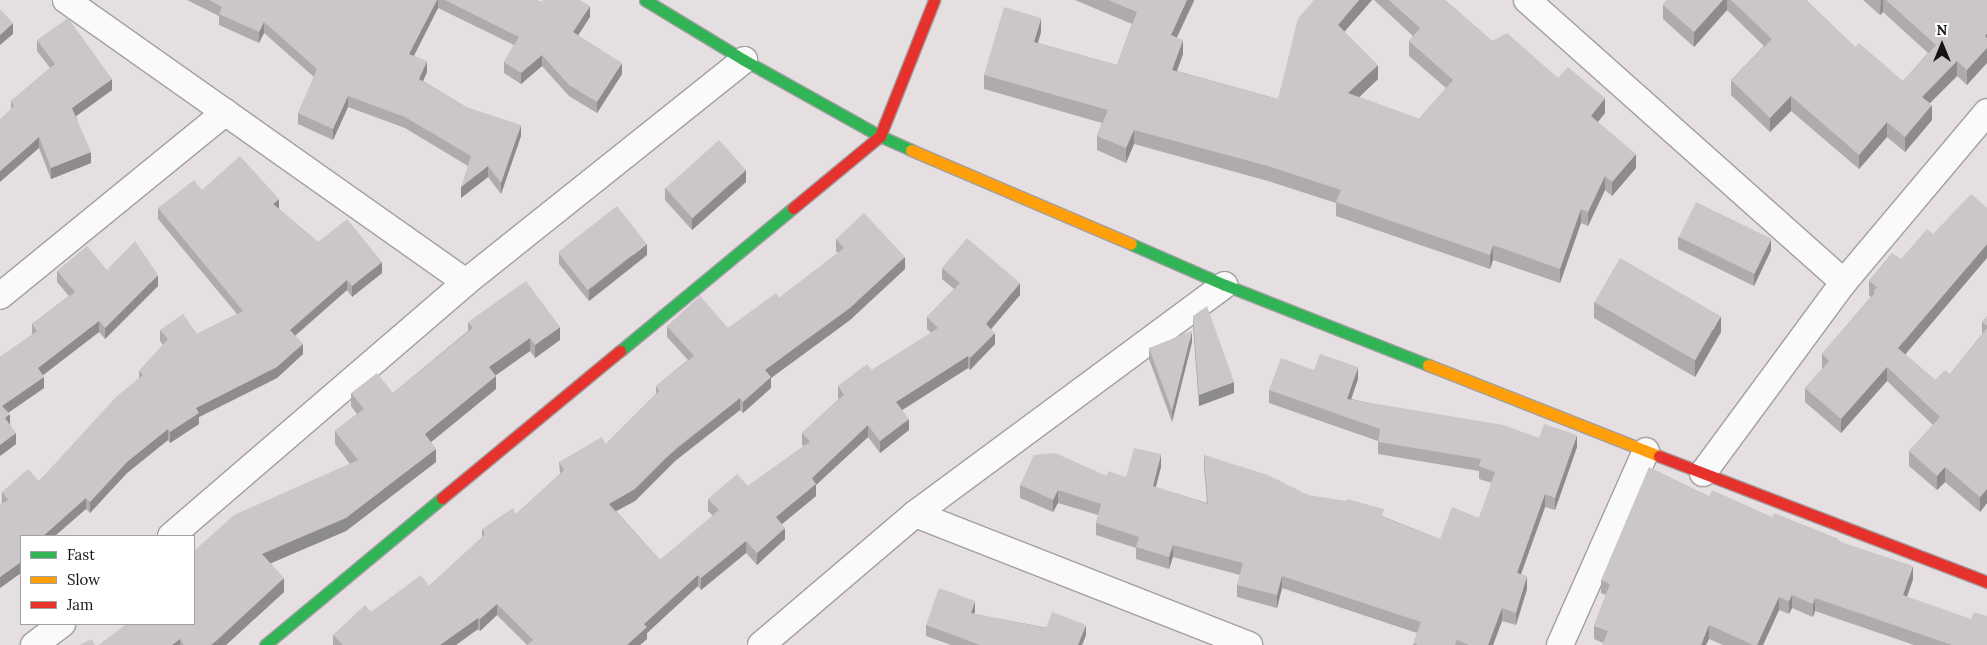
<!DOCTYPE html>
<style>
body{margin:0}
#map{position:relative;width:1987px;height:645px;overflow:hidden;background:#e5dfe2;font-family:Lora,serif}
div>[style]{position:absolute}
[style*='--x']{left:calc(var(--x)*1px);top:calc(var(--y)*1px);width:calc(var(--w)*1px);rotate:calc(var(--a)*1deg)}
.roads{filter:drop-shadow(1px 0 #a29fa1) drop-shadow(-1px 0 #a29fa1) drop-shadow(0 1px #a29fa1) drop-shadow(0 -1px #a29fa1)}
.street>*{height:26px;margin:-13px;padding:0 13px;transform-origin:13px;border-radius:13px;background:#fbfafb}
.fast>*{height:11px;margin:-5.5px;padding:0 5.5px;transform-origin:5.5px;border-radius:5.5px;background:#30b455}
.slow>*{height:11px;margin:-5.5px;padding:0 5.5px;transform-origin:5.5px;border-radius:5.5px;background:#ff9f0a}
.jam>*{height:11px;margin:-5.5px;padding:0 5.5px;transform-origin:5.5px;border-radius:5.5px;background:#e5322d}
.wall>*{inset:0;background:#aeaaad}
.shaded-wall>*{inset:0;background:#8d8b8d}
.building>*{inset:0;background:#cac6c9;transform-origin:0 0}
span{translate:-50% -50%;white-space:nowrap;text-align:center;line-height:1.15;-webkit-text-stroke:4px #fff;paint-order:stroke}
.legend{position:absolute;left:20px;top:535px;width:175px;height:90px;box-sizing:border-box;background:#fff;border:1px solid #a2a1a1;margin:0;padding:6px 9px;list-style:none;font-size:15px;color:#161315}
.legend li{display:flex;align-items:center;gap:10px;height:25px}
.legend b{width:25px;border:1px solid #a2a1a1}
.north{position:absolute;left:1917px;top:20px;width:50px;height:50px;-webkit-text-stroke:4px #fff;paint-order:stroke;rotate:0deg;font-size:14px;font-weight:700;line-height:20px;text-align:center;color:#161315}
.north::after{content:'';display:block;margin:auto;width:18px;height:22px;background:#161315;clip-path:polygon(50% 0,100% 100%,50% 72%,0 100%)}
</style>
<div id="map">
<div class="roads">
<div class="street">
<div style="--x:66;--y:0;--w:489;--a:35.2"></div>
<div style="--x:1527;--y:0;--w:424;--a:41.7"></div>
<div style="--x:0;--y:296;--w:291;--a:-39.2"></div>
<div style="--x:1703;--y:473;--w:237;--a:-53.6"></div>
<div style="--x:1844;--y:282;--w:222;--a:-49.9"></div>
<div style="--x:915;--y:514;--w:359;--a:21.4"></div>
<div style="--x:171;--y:536;--w:389;--a:-40.7"></div>
<div style="--x:466;--y:282;--w:356;--a:-38.6"></div>
<div style="--x:34;--y:645;--w:35;--a:-37"></div>
<div style="--x:761;--y:645;--w:202;--a:-40.4"></div>
<div style="--x:915;--y:514;--w:385;--a:-36.5"></div>
<div style="--x:1560;--y:645;--w:212;--a:-66.1"></div>
</div>
<div class="fast">
<div style="--x:645;--y:0;--w:116;--a:31.2"></div>
<div style="--x:744;--y:60;--w:156;--a:29.2"></div>
<div style="--x:880;--y:136;--w:34;--a:24"></div>
<div style="--x:1131;--y:244;--w:103;--a:23.6"></div>
<div style="--x:1225;--y:285;--w:218;--a:21.5"></div>
<div style="--x:620;--y:351;--w:224;--a:-39.6"></div>
<div style="--x:265;--y:645;--w:230;--a:-39.7"></div>
</div>
<div class="slow">
<div style="--x:911;--y:150;--w:239;--a:23.1"></div>
<div style="--x:1428;--y:365;--w:248;--a:21.5"></div>
</div>
<div class="jam">
<div style="--x:793;--y:208;--w:113;--a:-39.6"></div>
<div style="--x:880;--y:136;--w:146;--a:-68.3"></div>
<div style="--x:1659;--y:456;--w:351;--a:21"></div>
<div style="--x:442;--y:498;--w:231;--a:-39.6"></div>
</div>
</div>
<div class="wall">
<div style="clip-path:polygon(187px 0,537px 0,541px 2px,590px 17px,578px 35px,622px 74px,597px 113px,569px 96px,542px 66px,521px 84px,504px 73px,504px 62px,514px 45px,438px 8px,414px 56px,427px 72px,423px 81px,466px 107px,521px 136px,501px 194px,488px 177px,461px 198px,468px 166px,405px 128px,348px 107px,333px 140px,298px 124px,298px 113px,314px 77px,264px 33px,259px 43px,219px 25px,219px 16px)"></div>
<div style="clip-path:polygon(1075px 0,1194px 0,1176px 37px,1183px 54px,1177px 71px,1278px 99px,1314px 0,1372px 0,1344px 32px,1378px 79px,1359px 97px,1419px 119px,1446px 88px,1409px 56px,1409px 41px,1413px 36px,1374px 0,1445px 0,1492px 41px,1558px 78px,1605px 113px,1598px 122px,1636px 168px,1612px 196px,1605px 190px,1588px 226px,1581px 223px,1560px 283px,1493px 260px,1490px 269px,1336px 216px,1336px 203px,1268px 181px,1134px 144px,1126px 163px,1097px 150px,1097px 136px,1102px 123px,984px 89px,984px 75px,1041px 32px,1038px 43px,1117px 65px,1132px 24px)"></div>
<div style="clip-path:polygon(1667px 0,1806px 0,1855px 47px,1903px 81px,1928px 53px,1883px 12px,1880px 15px,1863px 0,1987px 0,1967px 85px,1957px 76px,1930px 103px,1932px 120px,1905px 152px,1887px 137px,1859px 169px,1791px 111px,1770px 132px,1731px 95px,1731px 80px,1764px 46px,1727px 10px,1694px 47px,1663px 19px,1663px 5px)"></div>
<div style="clip-path:polygon(37px 40px,112px 90px,76px 116px,91px 163px,51px 179px,39px 148px,11px 109px,11px 101px,50px 68px,37px 51px)"></div>
<div style="clip-path:polygon(746px 182px,692px 230px,665px 200px,665px 188px)"></div>
<div style="clip-path:polygon(202px 190px,279px 209px,318px 242px,382px 273px,352px 297px,347px 290px,295px 336px,303px 354px,277px 378px,199px 417px,199px 424px,170px 443px,168px 440px,127px 473px,90px 513px,86px 509px,21px 536px,21px 573px,0 588px,2px 492px,39px 481px,139px 378px,139px 371px,163px 345px,160px 341px,160px 330px,197px 334px,237px 314px,158px 219px,158px 208px)"></div>
<div style="clip-path:polygon(1678px 237px,1771px 250px,1754px 286px,1678px 249px)"></div>
<div style="clip-path:polygon(836px 239px,905px 269px,850px 320px,771px 378px,771px 388px,743px 413px,740px 410px,675px 461px,635px 501px,616px 511px,660px 560px,713px 516px,708px 511px,708px 499px,748px 486px,804px 446px,802px 445px,802px 433px,839px 399px,838px 398px,838px 386px,872px 370px,931px 333px,927px 329px,927px 317px,954px 289px,942px 279px,942px 268px,1020px 295px,991px 329px,995px 344px,970px 370px,968px 368px,902px 410px,909px 430px,880px 453px,868px 437px,816px 485px,816px 496px,782px 524px,785px 539px,757px 565px,746px 553px,701px 590px,698px 586px,647px 633px,647px 639px,640px 645px,527px 645px,497px 615px,480px 631px,478px 629px,456px 645px,333px 645px,333px 635px,371px 612px,429px 586px,482px 538px,482px 529px,516px 514px,560px 474px,559px 462px,606px 444px,656px 394px,656px 386px,688px 360px,667px 337px,667px 326px,728px 328px,779px 298px,838px 253px,836px 251px)"></div>
<div style="clip-path:polygon(559px 253px,647px 255px,589px 301px,559px 264px)"></div>
<div style="clip-path:polygon(1892px 253px,1906px 355px,1935px 380px,1950px 374px,1982px 334px,1982px 322px,1987px 316px,1987px 503px,1980px 512px,1945px 482px,1937px 490px,1909px 466px,1909px 451px,1933px 425px,1887px 381px,1841px 433px,1805px 402px,1805px 388px,1822px 369px,1822px 354px,1871px 297px,1869px 295px,1869px 281px)"></div>
<div style="clip-path:polygon(107px 270px,158px 286px,105px 339px,99px 332px,43px 375px,44px 388px,8px 413px,10px 424px,16px 444px,0 456px,0 357px,32px 335px,32px 324px,69px 296px,57px 282px,57px 271px)"></div>
<div style="clip-path:polygon(1594px 302px,1721px 332px,1695px 377px,1594px 318px)"></div>
<div style="clip-path:polygon(1193px 316px,1234px 393px,1199px 406px,1193px 327px)"></div>
<div style="clip-path:polygon(468px 322px,560px 340px,535px 358px,530px 351px,496px 375px,496px 389px,431px 442px,436px 462px,346px 531px,271px 563px,284px 592px,226px 645px,99px 645px,350px 464px,335px 444px,335px 431px,357px 414px,351px 406px,351px 393px,393px 393px,468px 331px)"></div>
<div style="clip-path:polygon(1192px 342px,1172px 422px,1149px 359px,1149px 348px)"></div>
<div style="clip-path:polygon(1314px 370px,1358px 379px,1351px 399px,1539px 438px,1577px 447px,1555px 510px,1545px 507px,1521px 574px,1527px 589px,1516px 625px,1502px 621px,1493px 645px,1413px 645px,1417px 633px,1282px 588px,1277px 608px,1237px 597px,1237px 585px,1240px 575px,1173px 557px,1169px 569px,1136px 559px,1136px 548px,1096px 535px,1096px 523px,1098px 515px,1058px 503px,1053px 512px,1020px 498px,1020px 485px,1107px 476px,1126px 477px,1161px 467px,1155px 487px,1207px 503px,1204px 467px,1204px 455px,1308px 495px,1384px 517px,1440px 539px,1479px 518px,1492px 483px,1479px 479px,1479px 471px,1378px 454px,1378px 441px,1269px 403px,1269px 390px)"></div>
<div style="clip-path:polygon(1709px 496px,1839px 541px,1913px 579px,1907px 597px,1987px 645px,1914px 645px,1815px 611px,1813px 617px,1792px 608px,1789px 614px,1779px 610px,1763px 645px,1723px 645px,1709px 639px,1603px 643px,1594px 639px,1594px 626px,1606px 595px,1601px 593px,1601px 580px)"></div>
<div style="clip-path:polygon(975px 611px,974px 614px,1086px 635px,1082px 645px,951px 645px,926px 636px,926px 625px)"></div>
</div>
<div class="shaded-wall">
<div style="clip-path:polygon(437px 0,438px 0,438px 8px,409px 65px,409px 54px)"></div>
<div style="clip-path:polygon(1187px 0,1194px 0,1194px 1px,1171px 50px,1171px 35px)"></div>
<div style="clip-path:polygon(1359px 0,1372px 0,1338px 39px,1338px 25px)"></div>
<div style="clip-path:polygon(1723px 0,1727px 0,1727px 10px,1694px 47px,1694px 32px)"></div>
<div style="clip-path:polygon(1881px 0,1883px 0,1883px 12px,1880px 15px)"></div>
<div style="clip-path:polygon(590px 6px,590px 17px,573px 43px,573px 32px)"></div>
<div style="clip-path:polygon(1041px 18px,1041px 32px,1034px 56px,1034px 42px)"></div>
<div style="clip-path:polygon(264px 22px,264px 33px,259px 43px,259px 32px)"></div>
<div style="clip-path:polygon(13px 23px,13px 34px,0 45px,0 35px)"></div>
<div style="clip-path:polygon(1987px 33px,1987px 63px,1967px 85px,1967px 70px,1985px 36px)"></div>
<div style="clip-path:polygon(1183px 40px,1183px 54px,1172px 84px,1172px 70px)"></div>
<div style="clip-path:polygon(542px 55px,542px 66px,521px 84px,521px 73px)"></div>
<div style="clip-path:polygon(427px 61px,427px 72px,419px 90px,419px 79px)"></div>
<div style="clip-path:polygon(1957px 61px,1957px 76px,1922px 111px,1922px 97px)"></div>
<div style="clip-path:polygon(622px 63px,622px 74px,597px 113px,597px 102px)"></div>
<div style="clip-path:polygon(1378px 65px,1378px 79px,1348px 108px,1348px 93px)"></div>
<div style="clip-path:polygon(112px 79px,112px 90px,72px 119px,72px 108px)"></div>
<div style="clip-path:polygon(348px 96px,348px 107px,333px 140px,333px 129px)"></div>
<div style="clip-path:polygon(1791px 96px,1791px 111px,1770px 132px,1770px 118px)"></div>
<div style="clip-path:polygon(1605px 98px,1605px 113px,1591px 130px,1591px 116px)"></div>
<div style="clip-path:polygon(1932px 105px,1932px 120px,1905px 152px,1905px 137px)"></div>
<div style="clip-path:polygon(1887px 122px,1887px 137px,1859px 169px,1859px 155px)"></div>
<div style="clip-path:polygon(521px 125px,521px 136px,501px 194px,501px 183px)"></div>
<div style="clip-path:polygon(1134px 130px,1134px 144px,1126px 163px,1126px 148px)"></div>
<div style="clip-path:polygon(39px 137px,39px 148px,0 182px,0 171px)"></div>
<div style="clip-path:polygon(91px 152px,91px 163px,51px 179px,51px 168px)"></div>
<div style="clip-path:polygon(1636px 154px,1636px 168px,1612px 196px,1612px 182px)"></div>
<div style="clip-path:polygon(488px 166px,488px 177px,461px 198px,461px 187px)"></div>
<div style="clip-path:polygon(746px 170px,746px 182px,692px 230px,692px 219px)"></div>
<div style="clip-path:polygon(1605px 176px,1605px 190px,1588px 226px,1588px 212px)"></div>
<div style="clip-path:polygon(279px 199px,279px 210px,273px 204px)"></div>
<div style="clip-path:polygon(1581px 209px,1581px 223px,1560px 283px,1560px 269px)"></div>
<div style="clip-path:polygon(1771px 239px,1771px 250px,1754px 286px,1754px 274px)"></div>
<div style="clip-path:polygon(647px 244px,647px 255px,589px 301px,589px 290px)"></div>
<div style="clip-path:polygon(1987px 244px,1987px 258px,1898px 363px,1898px 348px)"></div>
<div style="clip-path:polygon(1493px 245px,1493px 260px,1490px 269px,1490px 255px)"></div>
<div style="clip-path:polygon(905px 257px,905px 269px,850px 320px,771px 378px,771px 388px,743px 413px,743px 402px,765px 370px)"></div>
<div style="clip-path:polygon(382px 262px,382px 273px,352px 297px,352px 286px)"></div>
<div style="clip-path:polygon(158px 275px,158px 286px,105px 339px,105px 328px)"></div>
<div style="clip-path:polygon(347px 280px,347px 290px,290px 340px,290px 330px)"></div>
<div style="clip-path:polygon(1020px 283px,1020px 295px,986px 335px,986px 324px)"></div>
<div style="clip-path:polygon(1721px 316px,1721px 332px,1695px 377px,1695px 361px)"></div>
<div style="clip-path:polygon(99px 321px,99px 332px,38px 379px,38px 368px)"></div>
<div style="clip-path:polygon(560px 327px,560px 340px,535px 358px,535px 345px)"></div>
<div style="clip-path:polygon(1192px 331px,1192px 342px,1172px 422px,1172px 411px)"></div>
<div style="clip-path:polygon(995px 333px,995px 344px,970px 370px,970px 358px)"></div>
<div style="clip-path:polygon(530px 338px,530px 351px,489px 380px,489px 367px)"></div>
<div style="clip-path:polygon(303px 344px,303px 354px,277px 378px,199px 417px,199px 424px,170px 443px,170px 432px,196px 408px)"></div>
<div style="clip-path:polygon(968px 356px,968px 368px,896px 414px,896px 402px)"></div>
<div style="clip-path:polygon(1358px 367px,1358px 379px,1347px 411px,1347px 399px)"></div>
<div style="clip-path:polygon(1887px 367px,1887px 381px,1841px 433px,1841px 419px)"></div>
<div style="clip-path:polygon(496px 376px,496px 389px,425px 447px,425px 434px)"></div>
<div style="clip-path:polygon(44px 377px,44px 388px,2px 417px,2px 406px)"></div>
<div style="clip-path:polygon(1234px 382px,1234px 393px,1199px 406px,1199px 395px)"></div>
<div style="clip-path:polygon(740px 398px,740px 410px,675px 461px,635px 501px,609px 515px,609px 504px)"></div>
<div style="clip-path:polygon(10px 414px,10px 426px,5px 418px)"></div>
<div style="clip-path:polygon(909px 419px,909px 430px,880px 453px,880px 441px)"></div>
<div style="clip-path:polygon(868px 425px,868px 437px,816px 485px,816px 496px,776px 529px,776px 517px,812px 478px)"></div>
<div style="clip-path:polygon(168px 429px,168px 440px,127px 473px,90px 513px,90px 502px,127px 462px)"></div>
<div style="clip-path:polygon(16px 433px,16px 444px,0 456px,0 445px)"></div>
<div style="clip-path:polygon(1577px 435px,1577px 447px,1555px 510px,1555px 498px)"></div>
<div style="clip-path:polygon(436px 449px,436px 462px,346px 531px,262px 567px,262px 554px)"></div>
<div style="clip-path:polygon(1161px 454px,1161px 467px,1153px 498px,1153px 486px)"></div>
<div style="clip-path:polygon(1945px 467px,1945px 482px,1937px 490px,1937px 476px)"></div>
<div style="clip-path:polygon(1987px 489px,1987px 503px,1980px 512px,1980px 497px)"></div>
<div style="clip-path:polygon(1058px 490px,1058px 503px,1053px 512px,1053px 500px)"></div>
<div style="clip-path:polygon(1545px 494px,1545px 507px,1517px 585px,1517px 573px)"></div>
<div style="clip-path:polygon(86px 498px,86px 509px,55px 536px,43px 536px)"></div>
<div style="clip-path:polygon(785px 528px,785px 539px,757px 565px,757px 553px)"></div>
<div style="clip-path:polygon(746px 541px,746px 553px,701px 590px,701px 578px)"></div>
<div style="clip-path:polygon(1173px 545px,1173px 557px,1169px 569px,1169px 557px)"></div>
<div style="clip-path:polygon(21px 562px,21px 573px,0 588px,0 577px)"></div>
<div style="clip-path:polygon(1913px 566px,1913px 579px,1903px 608px,1903px 595px)"></div>
<div style="clip-path:polygon(698px 575px,698px 586px,647px 633px,647px 639px,640px 645px,627px 645px,644px 624px)"></div>
<div style="clip-path:polygon(1282px 576px,1282px 588px,1277px 608px,1277px 595px)"></div>
<div style="clip-path:polygon(1527px 576px,1527px 589px,1516px 625px,1516px 613px)"></div>
<div style="clip-path:polygon(284px 578px,284px 592px,226px 645px,211px 645px)"></div>
<div style="clip-path:polygon(1792px 595px,1792px 608px,1789px 614px,1789px 601px)"></div>
<div style="clip-path:polygon(1779px 597px,1779px 610px,1763px 645px,1757px 645px)"></div>
<div style="clip-path:polygon(1815px 598px,1815px 611px,1813px 617px,1813px 604px)"></div>
<div style="clip-path:polygon(975px 601px,975px 611px,971px 623px,971px 613px)"></div>
<div style="clip-path:polygon(497px 604px,497px 615px,480px 631px,480px 619px)"></div>
<div style="clip-path:polygon(1502px 608px,1502px 621px,1493px 645px,1488px 645px)"></div>
<div style="clip-path:polygon(478px 618px,478px 629px,456px 645px,440px 645px)"></div>
<div style="clip-path:polygon(1086px 625px,1086px 635px,1082px 645px,1078px 645px)"></div>
<div style="clip-path:polygon(1709px 625px,1709px 639px,1706px 645px,1701px 645px)"></div>
<div style="clip-path:polygon(180px 639px,180px 645px,172px 645px)"></div>
</div>
<div class="building">
<div style="clip-path:polygon(209px 0,437px 0,409px 54px,427px 61px,419px 79px,466px 107px,521px 125px,501px 183px,488px 166px,461px 187px,471px 156px,405px 117px,348px 96px,333px 129px,298px 113px,317px 69px,264px 22px,259px 32px,219px 14px,222px 7px)"></div>
<div style="clip-path:polygon(445px 0,537px 0,541px 2px,543px 0,580px 0,590px 6px,573px 32px,622px 63px,597px 102px,569px 85px,542px 55px,521px 73px,504px 62px,519px 37px)"></div>
<div style="clip-path:polygon(1108px 0,1187px 0,1171px 35px,1183px 40px,1172px 70px,1278px 99px,1298px 18px,1314px 0,1359px 0,1338px 25px,1378px 65px,1348px 93px,1419px 119px,1453px 80px,1409px 41px,1420px 28px,1389px 0,1445px 0,1492px 41px,1507px 33px,1558px 78px,1568px 67px,1605px 98px,1591px 116px,1636px 154px,1612px 182px,1605px 176px,1588px 212px,1581px 209px,1560px 269px,1493px 245px,1490px 255px,1336px 202px,1341px 190px,1268px 166px,1134px 130px,1126px 148px,1097px 136px,1108px 110px,984px 75px,1004px 7px,1041px 18px,1034px 42px,1117px 65px,1137px 12px)"></div>
<div style="clip-path:polygon(1667px 0,1723px 0,1694px 32px,1663px 5px)"></div>
<div style="clip-path:polygon(1731px 0,1806px 0,1855px 47px,1859px 43px,1903px 81px,1936px 45px,1886px 0,1987px 0,1987px 33px,1985px 36px,1987px 38px,1987px 48px,1967px 70px,1957px 61px,1922px 97px,1932px 105px,1905px 137px,1887px 122px,1859px 155px,1791px 96px,1770px 118px,1731px 80px,1772px 39px)"></div>
<div style="clip-path:polygon(0 9px,13px 23px,0 35px)"></div>
<div style="clip-path:polygon(68px 18px,112px 79px,72px 108px,91px 152px,51px 168px,39px 137px,0 171px,0 119px,14px 106px,11px 101px,55px 64px,37px 40px)"></div>
<div style="left:719px;top:140px;width:40px;height:72px;rotate:48deg"></div>
<div style="clip-path:polygon(240px 156px,279px 199px,273px 204px,318px 242px,347px 219px,382px 262px,352px 286px,347px 280px,290px 330px,303px 344px,277px 367px,196px 408px,199px 413px,170px 432px,168px 429px,127px 462px,90px 502px,86px 498px,43px 536px,21px 536px,21px 562px,0 577px,0 505px,8px 500px,2px 492px,28px 469px,39px 481px,116px 397px,143px 375px,139px 371px,168px 339px,160px 330px,183px 314px,197px 334px,243px 311px,158px 208px,194px 180px,202px 190px)"></div>
<div style="clip-path:polygon(1971px 194px,1987px 208px,1987px 244px,1898px 348px,1935px 380px,1945px 370px,1950px 374px,1987px 328px,1987px 489px,1980px 497px,1945px 467px,1937px 476px,1909px 451px,1940px 417px,1887px 367px,1841px 419px,1805px 388px,1829px 361px,1822px 354px,1875px 293px,1873px 292px,1877px 287px,1869px 281px,1892px 253px,1901px 259px,1927px 229px,1933px 234px)"></div>
<div style="left:1696px;top:202px;width:84px;height:39px;rotate:26deg"></div>
<div style="left:617px;top:206px;width:48px;height:75px;rotate:52deg"></div>
<div style="clip-path:polygon(864px 213px,905px 257px,850px 308px,765px 370px,771px 377px,743px 402px,740px 398px,675px 449px,635px 489px,609px 504px,660px 560px,719px 510px,708px 499px,737px 474px,748px 486px,810px 442px,802px 433px,844px 395px,838px 386px,867px 364px,872px 370px,938px 328px,927px 317px,960px 283px,942px 268px,967px 238px,1020px 283px,986px 324px,995px 333px,970px 358px,968px 356px,896px 402px,909px 419px,880px 441px,868px 425px,812px 478px,816px 484px,776px 517px,785px 528px,757px 553px,746px 541px,701px 578px,698px 575px,644px 624px,647px 627px,627px 645px,527px 645px,533px 640px,497px 604px,480px 619px,478px 618px,440px 645px,343px 645px,333px 635px,365px 605px,371px 612px,421px 575px,429px 586px,485px 534px,482px 529px,513px 508px,516px 514px,564px 470px,559px 462px,602px 437px,606px 444px,659px 391px,656px 386px,694px 356px,667px 326px,700px 296px,728px 328px,776px 293px,779px 298px,844px 248px,836px 239px)"></div>
<div style="clip-path:polygon(135px 241px,158px 275px,105px 328px,99px 321px,38px 368px,44px 377px,2px 406px,10px 414px,5px 418px,16px 433px,0 445px,0 357px,37px 331px,32px 324px,75px 292px,57px 271px,87px 246px,107px 270px)"></div>
<div style="left:1620px;top:258px;width:116px;height:51px;rotate:30deg"></div>
<div style="clip-path:polygon(526px 281px,560px 327px,535px 345px,530px 338px,489px 367px,496px 376px,425px 434px,436px 449px,346px 518px,262px 554px,284px 578px,216px 641px,211px 645px,184px 645px,180px 639px,172px 645px,99px 645px,126px 624px,194px 624px,194px 551px,234px 515px,358px 460px,335px 431px,364px 409px,351px 393px,377px 373px,393px 393px,473px 328px,468px 322px)"></div>
<div style="clip-path:polygon(1207px 306px,1234px 382px,1199px 395px,1193px 316px)"></div>
<div style="clip-path:polygon(1987px 316px,1987px 326px,1982px 322px)"></div>
<div style="clip-path:polygon(1192px 331px,1172px 411px,1149px 348px)"></div>
<div style="clip-path:polygon(1320px 354px,1358px 367px,1347px 399px,1503px 425px,1539px 438px,1544px 424px,1577px 435px,1555px 498px,1545px 494px,1517px 573px,1527px 576px,1516px 613px,1502px 608px,1488px 645px,1469px 645px,1457px 640px,1455px 645px,1418px 645px,1413px 643px,1421px 622px,1282px 576px,1277px 595px,1237px 585px,1243px 563px,1173px 545px,1169px 557px,1136px 547px,1139px 537px,1096px 523px,1101px 504px,1058px 490px,1053px 500px,1020px 485px,1034px 455px,1055px 453px,1107px 476px,1108px 471px,1126px 477px,1134px 448px,1161px 454px,1153px 486px,1208px 504px,1204px 455px,1268px 475px,1308px 495px,1346px 501px,1347px 499px,1384px 509px,1382px 517px,1440px 539px,1452px 507px,1479px 518px,1495px 472px,1479px 466px,1481px 459px,1378px 442px,1380px 429px,1269px 390px,1281px 358px,1314px 370px)"></div>
<div style="clip-path:polygon(1649px 467px,1709px 496px,1712px 490px,1772px 517px,1774px 513px,1839px 539px,1838px 541px,1913px 566px,1903px 595px,1971px 619px,1974px 612px,1987px 616px,1987px 645px,1952px 645px,1815px 598px,1813px 604px,1792px 595px,1789px 601px,1779px 597px,1757px 645px,1753px 645px,1709px 625px,1701px 645px,1602px 645px,1608px 631px,1594px 626px,1610px 584px,1601px 580px)"></div>
<div style="clip-path:polygon(939px 588px,975px 601px,971px 613px,1046px 628px,1052px 612px,1086px 625px,1078px 645px,980px 645px,926px 625px)"></div>
<div style="clip-path:polygon(92px 639px,95px 645px,79px 645px)"></div>
</div>
<ul class="legend">
<li><b style="height:6px;background:#30b455"></b>Fast</li>
<li><b style="height:6px;background:#ff9f0a"></b>Slow</li>
<li><b style="height:6px;background:#e5322d"></b>Jam</li>
</ul>
<div class="north">N</div>
</div>
